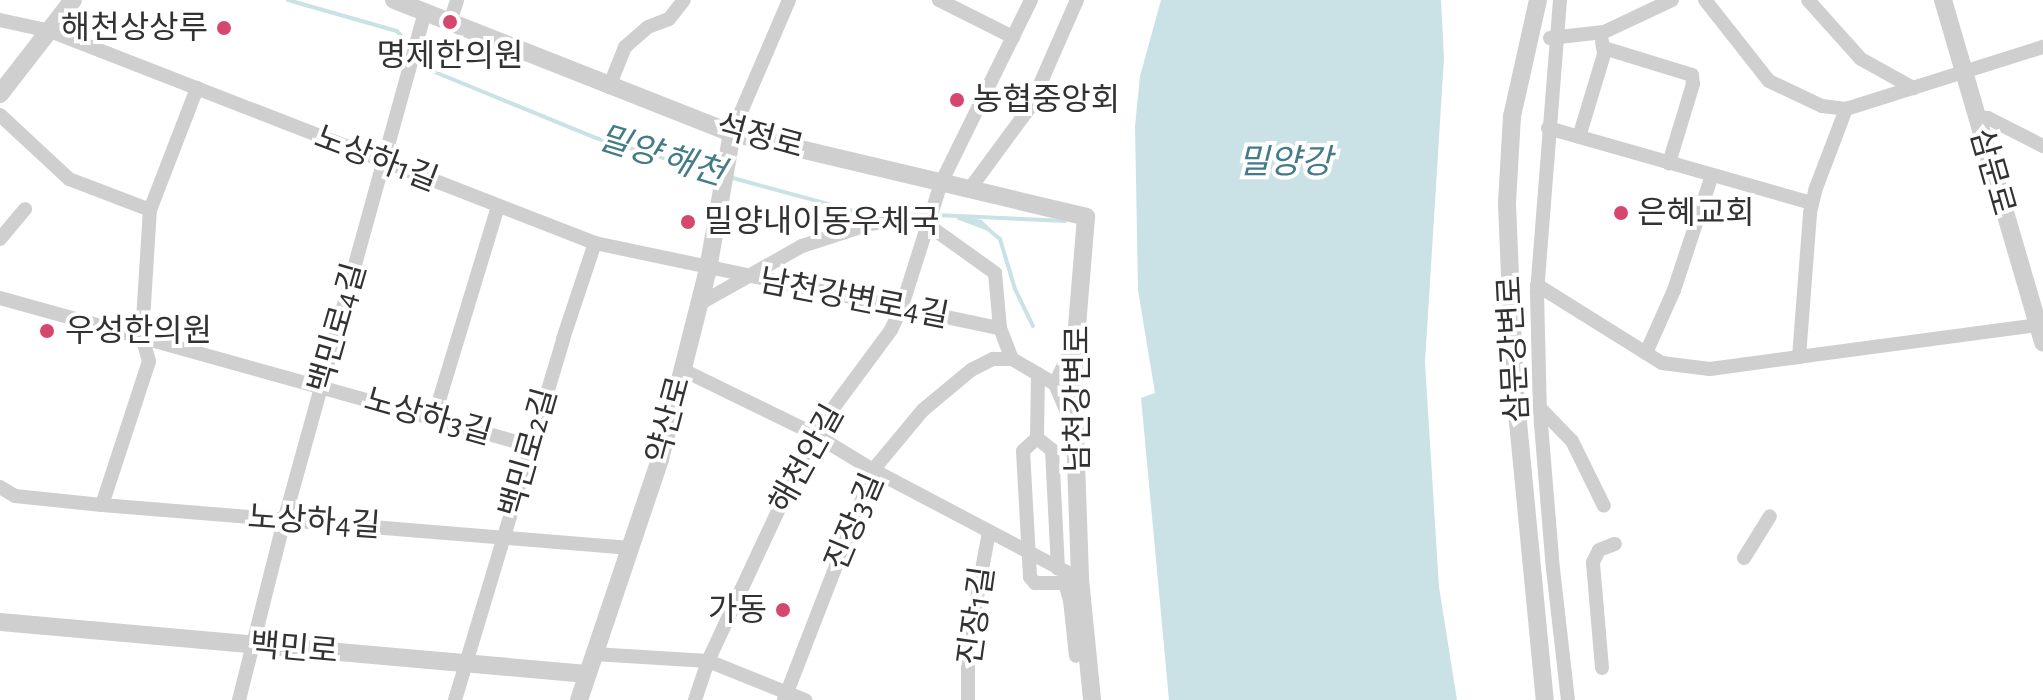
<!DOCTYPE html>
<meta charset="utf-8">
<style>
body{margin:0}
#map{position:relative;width:2043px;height:700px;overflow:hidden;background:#fff;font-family:"Alegreya Sans","Noto Sans KR",sans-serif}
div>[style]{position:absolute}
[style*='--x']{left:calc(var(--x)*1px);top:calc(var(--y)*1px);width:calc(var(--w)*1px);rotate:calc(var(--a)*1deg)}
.water>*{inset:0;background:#cae2e6}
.stream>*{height:4px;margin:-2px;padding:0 2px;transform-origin:2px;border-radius:2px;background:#cae2e6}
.minor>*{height:14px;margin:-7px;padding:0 7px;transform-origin:7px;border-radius:7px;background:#cfcfcf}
.tertiary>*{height:18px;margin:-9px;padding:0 9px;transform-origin:9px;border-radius:9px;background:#cfcfcf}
.dots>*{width:22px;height:22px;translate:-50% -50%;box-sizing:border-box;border:4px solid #fff;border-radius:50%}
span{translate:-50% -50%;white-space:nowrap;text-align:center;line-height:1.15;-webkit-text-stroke:8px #fff;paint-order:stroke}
.poi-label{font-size:32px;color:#323232}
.right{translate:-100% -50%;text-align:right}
.left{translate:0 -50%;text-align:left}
.street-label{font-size:32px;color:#323232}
.water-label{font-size:34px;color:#437b87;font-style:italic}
</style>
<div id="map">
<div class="water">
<div style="clip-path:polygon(1161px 0,1441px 0,1444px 58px,1425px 362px,1439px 587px,1457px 700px,1169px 700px,1141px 398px,1155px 393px,1138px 290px,1135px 126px,1140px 76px)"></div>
</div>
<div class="stream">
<div style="--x:288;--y:0;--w:113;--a:15.9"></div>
<div style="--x:397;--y:31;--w:20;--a:49"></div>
<div style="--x:419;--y:56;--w:18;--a:52"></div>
<div style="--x:430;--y:70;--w:179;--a:22.3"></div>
<div style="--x:596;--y:138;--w:130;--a:16.5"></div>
<div style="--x:729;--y:177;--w:130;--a:15.2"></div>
<div style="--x:854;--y:211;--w:73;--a:3.1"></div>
<div style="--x:936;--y:215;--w:129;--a:2.7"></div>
<div style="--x:988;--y:229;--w:31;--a:-159"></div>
<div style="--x:959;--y:218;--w:22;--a:10"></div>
<div style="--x:981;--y:222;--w:10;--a:45"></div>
<div style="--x:988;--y:229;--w:16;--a:40"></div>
<div style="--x:1000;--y:239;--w:52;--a:73.3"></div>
<div style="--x:1015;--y:289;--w:41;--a:64.1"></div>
</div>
<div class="minor">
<div style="--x:939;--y:0;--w:83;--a:26.6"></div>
<div style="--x:1560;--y:0;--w:293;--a:94.5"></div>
<div style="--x:1537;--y:292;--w:120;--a:88.6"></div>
<div style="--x:1540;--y:412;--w:158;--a:85.3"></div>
<div style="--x:1553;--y:569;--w:132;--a:83.5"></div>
<div style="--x:1705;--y:0;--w:103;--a:51.7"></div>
<div style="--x:1769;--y:81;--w:59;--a:25.3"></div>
<div style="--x:1822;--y:106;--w:24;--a:7"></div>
<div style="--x:1808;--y:0;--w:79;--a:48.1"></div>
<div style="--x:1861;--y:59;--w:60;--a:29.1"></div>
<div style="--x:0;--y:20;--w:51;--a:12.4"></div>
<div style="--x:50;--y:31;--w:585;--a:21.26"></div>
<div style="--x:595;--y:243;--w:414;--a:11.9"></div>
<div style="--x:450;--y:22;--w:23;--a:-72"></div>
<div style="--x:1550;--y:38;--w:54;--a:-6.3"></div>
<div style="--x:1604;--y:32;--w:75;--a:-25.2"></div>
<div style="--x:1604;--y:48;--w:92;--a:17.1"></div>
<div style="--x:1692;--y:75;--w:9;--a:84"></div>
<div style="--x:1693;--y:84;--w:83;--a:106.9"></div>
<div style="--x:609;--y:87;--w:43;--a:-68.2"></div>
<div style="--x:625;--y:47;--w:30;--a:-41"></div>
<div style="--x:648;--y:27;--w:22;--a:-21"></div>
<div style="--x:669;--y:19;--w:24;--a:-52"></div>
<div style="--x:0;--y:115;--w:94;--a:42.8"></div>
<div style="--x:69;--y:179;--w:87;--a:20.9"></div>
<div style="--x:1977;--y:118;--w:11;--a:0"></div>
<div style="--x:1988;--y:118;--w:62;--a:27"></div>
<div style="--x:1548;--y:128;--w:274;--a:15.9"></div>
<div style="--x:732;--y:133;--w:145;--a:-66.8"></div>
<div style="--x:1579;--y:137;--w:87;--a:-73.2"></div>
<div style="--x:1604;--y:54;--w:13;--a:-99"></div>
<div style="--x:969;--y:190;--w:103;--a:-53.7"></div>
<div style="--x:1030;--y:107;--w:117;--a:-66.3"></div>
<div style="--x:0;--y:239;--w:39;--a:-50"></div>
<div style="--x:1537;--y:285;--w:147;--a:32"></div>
<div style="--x:1662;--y:363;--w:48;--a:7.1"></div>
<div style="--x:1710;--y:369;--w:90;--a:-7.7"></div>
<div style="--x:0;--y:298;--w:551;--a:15.57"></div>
<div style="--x:699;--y:304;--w:118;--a:-29.4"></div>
<div style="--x:802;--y:246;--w:71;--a:-17.9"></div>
<div style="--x:870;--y:224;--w:20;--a:-9"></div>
<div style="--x:890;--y:221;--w:38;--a:6"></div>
<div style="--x:928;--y:225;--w:82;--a:35.6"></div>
<div style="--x:995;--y:273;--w:55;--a:84.8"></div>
<div style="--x:1000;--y:328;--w:33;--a:69"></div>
<div style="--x:1012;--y:359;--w:50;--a:30.2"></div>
<div style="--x:1055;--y:384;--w:51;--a:66.9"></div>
<div style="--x:2038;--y:325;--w:241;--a:172.4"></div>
<div style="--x:1799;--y:357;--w:144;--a:-85.6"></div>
<div style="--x:1810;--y:213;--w:26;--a:-77"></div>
<div style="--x:1816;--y:188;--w:85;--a:-69.2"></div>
<div style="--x:1846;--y:109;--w:207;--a:-17.5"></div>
<div style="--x:1646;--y:353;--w:69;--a:-66"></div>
<div style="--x:1674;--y:290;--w:121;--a:-71.7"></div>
<div style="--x:683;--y:370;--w:146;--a:26"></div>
<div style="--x:814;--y:434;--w:69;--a:31.4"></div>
<div style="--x:873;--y:470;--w:234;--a:27.8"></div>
<div style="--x:1038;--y:374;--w:64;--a:90.9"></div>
<div style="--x:1037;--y:438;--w:19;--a:137"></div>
<div style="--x:1023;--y:451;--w:126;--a:86.8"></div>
<div style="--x:1030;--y:577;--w:8;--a:50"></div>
<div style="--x:1035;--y:583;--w:30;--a:0"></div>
<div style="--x:1065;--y:583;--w:18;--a:74"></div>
<div style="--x:1070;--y:600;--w:56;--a:83.9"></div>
<div style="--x:1055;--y:384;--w:43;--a:-65.2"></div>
<div style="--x:1540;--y:408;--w:46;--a:45.9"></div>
<div style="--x:1572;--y:441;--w:72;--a:63.8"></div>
<div style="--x:434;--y:417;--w:220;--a:-73.1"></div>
<div style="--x:1037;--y:438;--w:19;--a:39"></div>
<div style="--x:1052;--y:450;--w:119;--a:87.1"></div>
<div style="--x:0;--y:487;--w:17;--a:31"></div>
<div style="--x:15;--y:496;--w:87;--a:5.9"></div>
<div style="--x:102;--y:505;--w:530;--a:4.66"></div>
<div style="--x:102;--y:505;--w:151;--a:-71.9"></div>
<div style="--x:149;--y:361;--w:26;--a:-106"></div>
<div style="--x:142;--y:336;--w:126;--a:-86.4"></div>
<div style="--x:150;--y:210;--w:131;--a:-68.9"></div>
<div style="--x:1744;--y:558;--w:49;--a:-58.2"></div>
<div style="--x:594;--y:654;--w:114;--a:3.5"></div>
<div style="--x:708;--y:661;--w:105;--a:21.9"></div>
<div style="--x:1602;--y:668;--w:106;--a:-94.9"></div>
<div style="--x:1593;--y:562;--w:13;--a:-63"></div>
<div style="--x:1599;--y:550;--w:17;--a:-21"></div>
<div style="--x:239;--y:700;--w:185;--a:-75.9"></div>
<div style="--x:284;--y:521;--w:528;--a:-74.52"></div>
<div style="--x:455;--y:700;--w:377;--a:-73.3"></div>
<div style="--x:563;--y:339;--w:101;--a:-71.6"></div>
<div style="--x:695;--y:700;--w:41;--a:-71.6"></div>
<div style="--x:708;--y:661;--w:251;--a:-65"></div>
<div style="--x:814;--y:434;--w:129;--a:-53.5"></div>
<div style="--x:891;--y:330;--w:26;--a:-65"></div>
<div style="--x:902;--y:306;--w:129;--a:-72.4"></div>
<div style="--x:941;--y:183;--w:204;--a:-63.8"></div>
<div style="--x:784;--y:700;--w:247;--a:-68.8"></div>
<div style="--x:873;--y:470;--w:78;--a:-50.2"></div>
<div style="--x:923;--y:410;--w:62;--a:-39.8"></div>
<div style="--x:971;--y:370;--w:25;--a:-27"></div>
<div style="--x:993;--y:359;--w:19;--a:0"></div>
<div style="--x:968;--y:700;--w:55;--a:-90"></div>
<div style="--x:968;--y:645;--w:115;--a:-79.5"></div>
</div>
<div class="tertiary">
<div style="--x:394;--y:0;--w:363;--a:21.5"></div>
<div style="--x:732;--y:133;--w:364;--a:13.3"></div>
<div style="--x:1086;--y:217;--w:160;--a:94.7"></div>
<div style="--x:1073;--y:376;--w:203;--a:88"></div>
<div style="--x:1080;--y:579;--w:122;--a:84.3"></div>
<div style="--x:1538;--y:0;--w:119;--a:102.6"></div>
<div style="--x:1512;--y:116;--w:88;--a:93.3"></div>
<div style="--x:1507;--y:204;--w:187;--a:87.6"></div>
<div style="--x:1515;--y:391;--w:310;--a:84.5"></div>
<div style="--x:1943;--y:0;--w:357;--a:73.7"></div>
<div style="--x:0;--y:94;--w:119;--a:-52.2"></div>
<div style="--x:0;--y:622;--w:589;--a:5.06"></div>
<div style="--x:579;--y:700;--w:254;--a:-71.4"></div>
<div style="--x:660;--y:459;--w:196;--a:-75.8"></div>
<div style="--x:708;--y:269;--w:138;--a:-80"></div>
</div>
<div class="dots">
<div style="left:450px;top:22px;background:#d64770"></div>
<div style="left:224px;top:28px;background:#d64770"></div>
<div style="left:957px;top:100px;background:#d64770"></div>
<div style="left:1621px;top:213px;background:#d64770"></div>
<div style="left:688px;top:222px;background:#d64770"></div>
<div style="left:47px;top:331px;background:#d64770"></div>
<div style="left:783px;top:610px;background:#d64770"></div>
</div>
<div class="poi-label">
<span class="right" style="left:208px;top:28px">해천상상루</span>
<span style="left:450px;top:56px">명제한의원</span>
<span class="left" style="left:973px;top:100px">농협중앙회</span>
<span class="left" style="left:1637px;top:213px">은혜교회</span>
<span class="left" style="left:704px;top:222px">밀양내이동우체국</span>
<span class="left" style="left:65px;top:331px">우성한의원</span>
<span class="right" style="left:767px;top:610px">가동</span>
</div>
<div class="street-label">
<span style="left:760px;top:137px;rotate:15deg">석정로</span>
<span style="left:376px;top:159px;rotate:21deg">노상하1길</span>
<span style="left:1992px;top:172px;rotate:74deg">삼문로</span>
<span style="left:854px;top:299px;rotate:11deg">남천강변로4길</span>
<span style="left:338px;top:328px;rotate:-74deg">백민로4길</span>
<span style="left:1514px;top:349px;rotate:-93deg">삼문강변로</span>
<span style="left:1078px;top:399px;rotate:-90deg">남천강변로</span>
<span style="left:428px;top:417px;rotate:16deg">노상하3길</span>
<span style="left:669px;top:420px;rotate:-75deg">약산로</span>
<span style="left:529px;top:453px;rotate:-74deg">백민로2길</span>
<span style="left:807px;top:459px;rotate:-61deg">해천안길</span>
<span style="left:314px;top:522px;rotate:4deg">노상하4길</span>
<span style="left:855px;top:522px;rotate:-67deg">진장3길</span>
<span style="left:977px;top:616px;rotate:-82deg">진장1길</span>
<span style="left:294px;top:649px;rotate:5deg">백민로</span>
</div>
<div class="water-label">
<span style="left:661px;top:157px;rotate:17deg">밀양 해천</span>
<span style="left:1285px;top:164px">밀양강</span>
</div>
</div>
